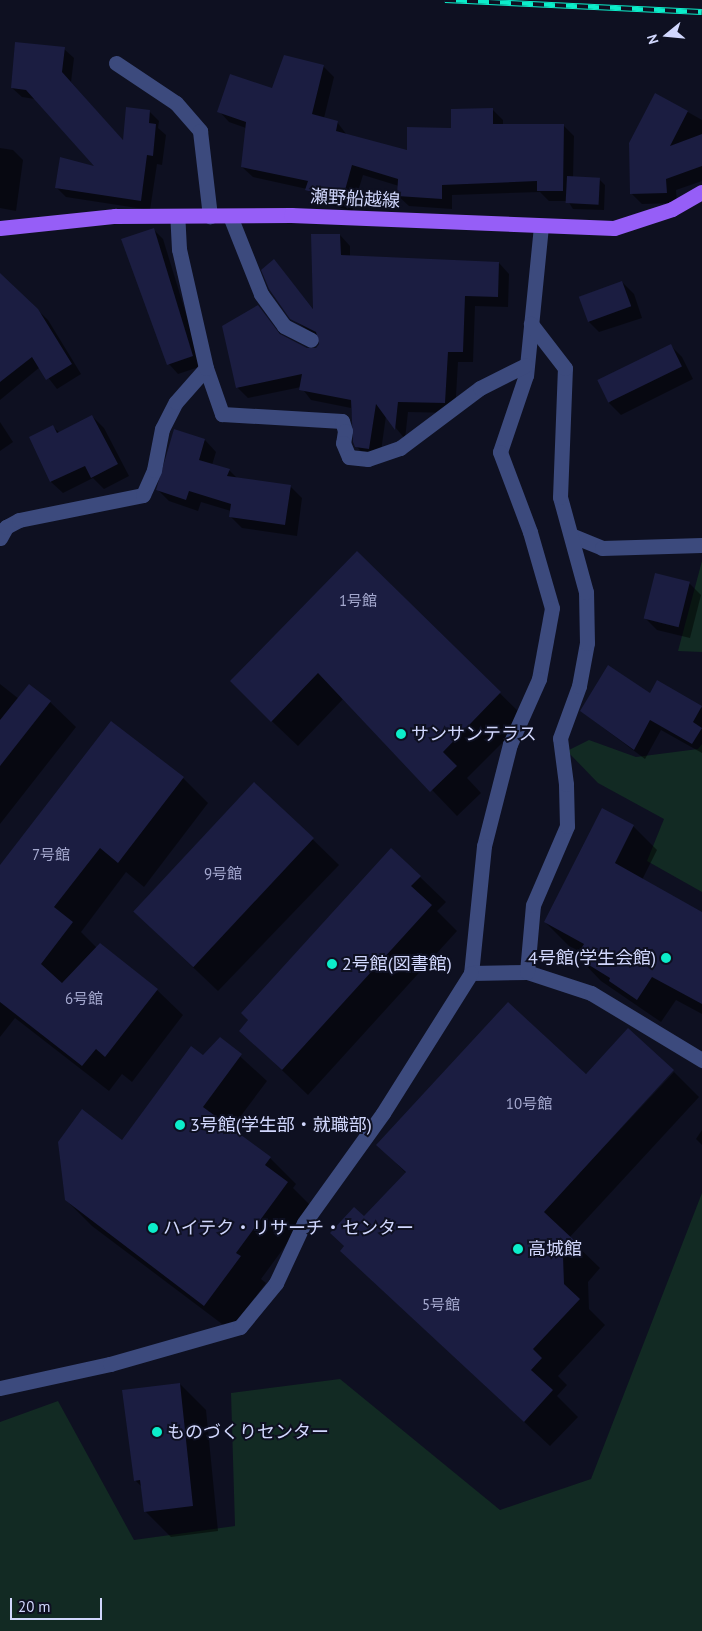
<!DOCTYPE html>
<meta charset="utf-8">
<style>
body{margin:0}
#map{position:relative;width:702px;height:1631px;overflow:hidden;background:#0e1021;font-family:"PT Sans","Noto Sans JP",sans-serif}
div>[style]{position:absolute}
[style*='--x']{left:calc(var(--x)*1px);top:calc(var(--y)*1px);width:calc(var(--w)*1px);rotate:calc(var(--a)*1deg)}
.green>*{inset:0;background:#122a23}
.shadow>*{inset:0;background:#0007}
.building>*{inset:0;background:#1b1d41;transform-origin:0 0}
.minor>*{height:15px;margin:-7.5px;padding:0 7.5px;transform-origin:7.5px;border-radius:7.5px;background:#3c4a7d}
.major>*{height:15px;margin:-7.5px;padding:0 7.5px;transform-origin:7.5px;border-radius:7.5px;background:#965ef7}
.rail>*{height:5.5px;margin-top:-2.75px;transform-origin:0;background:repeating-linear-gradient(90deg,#0e1021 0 11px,#0cedca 0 22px);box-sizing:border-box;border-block:1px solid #0cedca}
.dots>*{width:14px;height:14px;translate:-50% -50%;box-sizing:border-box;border:2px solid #0e1021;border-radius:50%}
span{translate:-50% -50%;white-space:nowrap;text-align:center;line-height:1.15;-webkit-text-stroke:4px #0e1021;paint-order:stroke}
.number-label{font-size:15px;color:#a4a8ce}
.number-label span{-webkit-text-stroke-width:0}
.street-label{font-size:18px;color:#d1d7fd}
.poi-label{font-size:18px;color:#d1d7fd}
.left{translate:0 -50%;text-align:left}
.right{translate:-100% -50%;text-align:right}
.north{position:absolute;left:642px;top:10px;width:50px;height:50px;-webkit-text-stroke:4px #0e1021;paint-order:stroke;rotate:253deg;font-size:14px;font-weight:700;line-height:20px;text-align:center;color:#d1d7fd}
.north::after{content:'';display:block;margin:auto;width:18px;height:22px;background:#d1d7fd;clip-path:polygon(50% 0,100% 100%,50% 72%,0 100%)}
.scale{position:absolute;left:10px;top:1598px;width:92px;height:22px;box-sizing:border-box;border:2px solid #d1d7fd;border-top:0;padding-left:6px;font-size:15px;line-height:18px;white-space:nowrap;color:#d1d7fd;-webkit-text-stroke:4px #0e1021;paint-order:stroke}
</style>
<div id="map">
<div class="green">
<div style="clip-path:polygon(702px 561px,702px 652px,678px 651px)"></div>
<div style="clip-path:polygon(589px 740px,636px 757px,698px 749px,702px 744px,702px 892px,647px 861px,664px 819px,598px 783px,567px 751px)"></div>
<div style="clip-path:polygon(702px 1193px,702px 1631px,0 1631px,0 1422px,58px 1401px,134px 1540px,235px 1526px,231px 1393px,340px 1379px,500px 1510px,591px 1479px)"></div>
</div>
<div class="shadow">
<div style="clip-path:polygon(64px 49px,74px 58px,71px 82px,124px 142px,149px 111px,159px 121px,158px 128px,166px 135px,162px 165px,157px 164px,150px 210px,66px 197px,56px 187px,98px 168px,35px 99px,22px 97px,12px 88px)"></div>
<div style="clip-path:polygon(323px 66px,334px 77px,324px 118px,337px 122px,347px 135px,408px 152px,493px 110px,503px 120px,503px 125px,563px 125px,574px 136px,573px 178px,599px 179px,605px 185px,604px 210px,573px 209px,568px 201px,549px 201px,540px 192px,452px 195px,452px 209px,409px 206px,398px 196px,399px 186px,363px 175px,352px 211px,317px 201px,307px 189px,253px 177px,242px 167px,246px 128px,229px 122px,219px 111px)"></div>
<div style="clip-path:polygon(656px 94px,702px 120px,702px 181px,676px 190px,677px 203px,642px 204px,631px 193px)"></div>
<div style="clip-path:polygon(0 148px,13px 150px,23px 160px,16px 211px,0 208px)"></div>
<div style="clip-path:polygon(153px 229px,163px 239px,202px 366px,178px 374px,169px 364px)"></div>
<div style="clip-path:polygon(340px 235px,350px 246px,350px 257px,499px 263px,509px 274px,508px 307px,475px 306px,473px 362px,458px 362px,455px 413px,408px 412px,405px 439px,386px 416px,380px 458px,367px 457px,356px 446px,351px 408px,311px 400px,301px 387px,248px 398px,237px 387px,257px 307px,283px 337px,311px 351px,317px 349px,322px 340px,291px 318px,274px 261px,314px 310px)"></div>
<div style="clip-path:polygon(0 274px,48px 320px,81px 374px,57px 389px,40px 367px,0 400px)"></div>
<div style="clip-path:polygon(622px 282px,634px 294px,642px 318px,599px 332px,587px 320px)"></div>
<div style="clip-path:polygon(671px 346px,682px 357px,693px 379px,621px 415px,609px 403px)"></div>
<div style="clip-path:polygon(92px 416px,104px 428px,129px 476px,104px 489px,93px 478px,63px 493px,51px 482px,31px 438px,53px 427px,60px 433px)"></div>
<div style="clip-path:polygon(0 422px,13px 442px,0 451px)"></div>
<div style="clip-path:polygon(205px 440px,216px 452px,212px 465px,229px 470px,237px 478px,290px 486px,302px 498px,297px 536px,242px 528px,230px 516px,231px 511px,201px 502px,198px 511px,169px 501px,157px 489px)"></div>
<div style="clip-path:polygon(357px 553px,526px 719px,467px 778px,481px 793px,457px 816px,344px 698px,298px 746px,257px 707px)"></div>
<div style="clip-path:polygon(689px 583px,701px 595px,690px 638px,657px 630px,645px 618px)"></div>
<div style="clip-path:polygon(0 684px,19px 699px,50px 702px,76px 727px,0 824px)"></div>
<div style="clip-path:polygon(650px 695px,702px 708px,702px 753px,661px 730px,645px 759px,581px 711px)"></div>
<div style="clip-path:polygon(183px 778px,208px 803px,144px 887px,126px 872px,81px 932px,97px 948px,157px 990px,183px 1015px,132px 1082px,122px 1074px,109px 1091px,15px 1018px,0 1037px,0 867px)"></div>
<div style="clip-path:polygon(255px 783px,339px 865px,218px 991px,159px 935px)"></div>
<div style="clip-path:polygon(633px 826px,657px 850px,642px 880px,702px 913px,702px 1014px,676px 1000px,661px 1022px,601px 981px,578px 957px,581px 952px,569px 946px,545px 922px)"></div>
<div style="clip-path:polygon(420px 877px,446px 902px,437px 911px,457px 931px,308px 1095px,240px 1030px)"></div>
<div style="clip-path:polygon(220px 1038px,267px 1081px,231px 1129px,270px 1158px,296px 1184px,293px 1188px,313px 1208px,261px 1279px,266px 1283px,230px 1330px,92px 1226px,66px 1200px)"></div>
<div style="clip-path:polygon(652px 1051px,673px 1071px,539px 1216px,674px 1072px,699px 1097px,569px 1238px,600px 1268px,588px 1282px,589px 1309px,605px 1325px,558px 1376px,567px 1385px,557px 1396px,578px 1417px,550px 1446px,341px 1251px,364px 1217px,406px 1173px,378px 1145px)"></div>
<div style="clip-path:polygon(702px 1130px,702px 1145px,696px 1139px)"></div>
<div style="clip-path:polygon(180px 1384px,206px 1410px,218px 1531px,171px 1537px,145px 1511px,142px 1487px,135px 1480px)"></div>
</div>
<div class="building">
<div style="clip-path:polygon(15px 42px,65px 47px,62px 72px,123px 140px,126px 107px,150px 110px,149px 123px,156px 124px,153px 156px,147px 155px,141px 201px,55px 188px,60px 157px,94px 166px,26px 90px,11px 88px)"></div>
<div style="clip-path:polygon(284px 55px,324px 65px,312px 114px,338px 121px,336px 131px,407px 150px,407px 127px,451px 128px,451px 109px,493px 108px,493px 124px,564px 124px,563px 191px,537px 191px,537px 181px,442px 185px,442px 199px,397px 196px,398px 179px,352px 165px,342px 201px,305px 190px,308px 181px,241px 167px,246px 122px,217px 112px,230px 74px,272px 88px)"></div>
<div style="clip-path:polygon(655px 93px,688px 111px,670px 146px,702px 134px,702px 166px,666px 179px,667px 193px,630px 194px,629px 143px)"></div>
<div style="left:567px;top:176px;width:33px;height:27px;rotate:3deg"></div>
<div style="clip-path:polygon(154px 228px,193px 356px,167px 365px,121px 239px)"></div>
<div style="clip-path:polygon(311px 234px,340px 234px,341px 255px,499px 262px,498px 297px,465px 296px,463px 352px,448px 352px,445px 403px,398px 402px,395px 430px,376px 404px,369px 449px,355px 447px,353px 442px,351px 400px,299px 390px,302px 374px,236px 388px,222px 326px,258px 305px,280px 334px,307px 348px,316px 348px,319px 344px,316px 332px,290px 319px,269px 289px,261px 270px,274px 259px,313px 309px)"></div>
<div style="clip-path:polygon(0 273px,38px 309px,72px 364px,46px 380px,32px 357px,0 382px)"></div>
<div style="left:622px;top:281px;width:27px;height:46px;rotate:70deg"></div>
<div style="left:671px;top:344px;width:25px;height:82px;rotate:64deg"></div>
<div style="clip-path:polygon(92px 415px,118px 464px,91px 478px,85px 466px,50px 482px,29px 437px,53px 425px,57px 433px)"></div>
<div style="clip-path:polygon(174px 429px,205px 439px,199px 460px,230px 469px,227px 476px,291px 485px,285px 525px,229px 517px,231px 504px,189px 491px,186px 500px,156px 490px)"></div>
<div style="clip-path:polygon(357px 551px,501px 692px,443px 752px,457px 766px,430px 792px,318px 673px,271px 722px,230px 681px)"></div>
<div style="left:655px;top:573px;width:36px;height:47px;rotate:14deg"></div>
<div style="clip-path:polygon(608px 665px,650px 693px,657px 680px,702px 706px,693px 722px,702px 728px,692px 744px,650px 720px,634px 750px,580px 711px)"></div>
<div style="clip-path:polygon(29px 684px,51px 701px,0 766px,0 720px)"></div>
<div style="clip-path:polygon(111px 721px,184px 777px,118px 863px,100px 848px,54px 907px,73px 922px,41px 964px,62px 983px,100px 943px,158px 989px,105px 1057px,96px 1049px,82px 1066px,0 1002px,0 865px)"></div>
<div style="left:254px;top:782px;width:82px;height:177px;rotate:43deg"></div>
<div style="clip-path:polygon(602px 808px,634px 825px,615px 863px,702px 912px,702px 1004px,652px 977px,637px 1000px,609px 981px,610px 978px,576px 957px,584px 944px,544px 922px)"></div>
<div style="clip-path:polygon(391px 848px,421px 876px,411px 886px,432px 905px,282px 1070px,239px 1031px,248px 1020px,241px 1013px)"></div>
<div style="clip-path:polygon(508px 1002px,586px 1074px,628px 1028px,674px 1070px,544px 1212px,576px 1242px,563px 1256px,564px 1284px,580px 1299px,533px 1349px,542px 1358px,531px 1370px,553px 1390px,524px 1422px,340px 1251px,344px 1246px,330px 1233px,354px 1207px,364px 1216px,406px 1172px,376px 1145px)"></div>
<div style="clip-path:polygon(220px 1037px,242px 1054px,203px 1107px,271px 1157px,265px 1165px,288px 1182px,236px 1253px,241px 1256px,204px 1306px,65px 1200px,58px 1142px,82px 1109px,122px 1140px,191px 1046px,203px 1055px)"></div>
<div style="clip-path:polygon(180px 1383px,193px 1506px,144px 1512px,140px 1480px,134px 1481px,122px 1390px)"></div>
</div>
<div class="minor">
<div style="--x:116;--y:63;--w:72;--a:33.7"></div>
<div style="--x:176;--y:103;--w:37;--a:49"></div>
<div style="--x:200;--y:131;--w:86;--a:83.3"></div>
<div style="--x:230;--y:216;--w:84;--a:68.3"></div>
<div style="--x:261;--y:294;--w:39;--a:54"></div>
<div style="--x:284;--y:326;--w:30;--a:27"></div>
<div style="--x:541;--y:226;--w:150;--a:95.7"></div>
<div style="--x:526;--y:375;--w:81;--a:108.7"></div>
<div style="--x:500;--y:452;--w:85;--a:69.4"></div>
<div style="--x:530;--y:532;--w:79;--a:73.9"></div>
<div style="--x:552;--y:608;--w:72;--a:100.4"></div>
<div style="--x:539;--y:679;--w:71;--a:114"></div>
<div style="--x:510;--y:744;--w:105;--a:104.3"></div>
<div style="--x:484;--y:846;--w:128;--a:95.8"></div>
<div style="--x:471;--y:973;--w:56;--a:-1"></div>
<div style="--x:527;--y:972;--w:67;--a:18.2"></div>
<div style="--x:591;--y:993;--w:130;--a:31.1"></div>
<div style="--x:206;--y:368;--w:49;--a:70.8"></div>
<div style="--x:222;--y:414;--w:120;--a:3.3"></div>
<div style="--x:342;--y:421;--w:10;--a:73"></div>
<div style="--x:345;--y:431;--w:12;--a:99"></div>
<div style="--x:343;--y:443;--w:15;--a:67"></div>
<div style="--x:349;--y:457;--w:19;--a:6"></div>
<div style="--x:368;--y:459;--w:34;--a:-19"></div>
<div style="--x:400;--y:448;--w:100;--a:-36.9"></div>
<div style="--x:480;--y:388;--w:51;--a:-26.6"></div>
<div style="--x:573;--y:536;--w:31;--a:22"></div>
<div style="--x:602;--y:548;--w:100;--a:-1.7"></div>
<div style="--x:0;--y:538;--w:13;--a:-61"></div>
<div style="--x:6;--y:527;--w:15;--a:-28"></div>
<div style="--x:19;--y:520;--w:126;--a:-11.4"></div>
<div style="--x:143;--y:495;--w:27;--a:-66"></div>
<div style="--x:154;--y:470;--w:42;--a:-79"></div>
<div style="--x:162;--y:429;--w:30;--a:-63"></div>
<div style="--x:176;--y:402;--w:45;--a:-48.6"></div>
<div style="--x:206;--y:368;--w:122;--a:-102.8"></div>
<div style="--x:179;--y:249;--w:33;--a:-93"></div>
<div style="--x:527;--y:972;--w:67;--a:-84.9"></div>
<div style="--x:533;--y:905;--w:86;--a:-66.7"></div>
<div style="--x:567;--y:826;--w:42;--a:-91.4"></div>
<div style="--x:566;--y:784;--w:46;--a:-97.4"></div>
<div style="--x:560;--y:738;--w:55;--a:-69.9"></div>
<div style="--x:579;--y:686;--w:44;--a:-79.5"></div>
<div style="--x:587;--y:643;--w:51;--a:-91.1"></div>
<div style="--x:586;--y:592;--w:98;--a:-105.3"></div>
<div style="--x:560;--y:497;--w:129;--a:-87.8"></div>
<div style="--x:565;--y:368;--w:56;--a:-127.7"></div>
<div style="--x:0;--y:1388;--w:113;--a:-12.3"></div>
<div style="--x:110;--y:1364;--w:135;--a:-15.9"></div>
<div style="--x:240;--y:1327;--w:57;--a:-50.7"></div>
<div style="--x:276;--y:1283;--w:66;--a:-65"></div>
<div style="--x:304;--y:1223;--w:135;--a:-54.3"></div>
<div style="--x:383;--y:1113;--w:165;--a:-57.8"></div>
</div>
<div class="major">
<div style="--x:0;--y:228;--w:116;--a:-6"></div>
<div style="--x:115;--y:216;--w:176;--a:-0.3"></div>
<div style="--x:291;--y:215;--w:323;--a:2.3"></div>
<div style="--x:614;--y:228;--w:61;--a:-18.1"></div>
<div style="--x:672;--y:209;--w:34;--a:-30"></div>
</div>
<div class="rail">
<div style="--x:445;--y:0;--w:257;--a:2.7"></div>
</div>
<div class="dots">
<div style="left:401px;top:734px;background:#0cedca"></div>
<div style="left:666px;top:958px;background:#0cedca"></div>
<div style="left:332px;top:964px;background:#0cedca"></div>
<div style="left:180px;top:1125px;background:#0cedca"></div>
<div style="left:153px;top:1228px;background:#0cedca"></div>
<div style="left:518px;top:1249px;background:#0cedca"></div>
<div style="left:157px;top:1432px;background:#0cedca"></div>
</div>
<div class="number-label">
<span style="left:358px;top:601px">1号館</span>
<span style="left:51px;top:855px">7号館</span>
<span style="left:223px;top:874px">9号館</span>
<span style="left:84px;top:999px">6号館</span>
<span style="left:529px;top:1104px">10号館</span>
<span style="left:441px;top:1305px">5号館</span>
</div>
<div class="street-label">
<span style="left:355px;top:199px;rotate:3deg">瀬野船越線</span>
</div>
<div class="poi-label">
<span class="left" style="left:411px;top:734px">サンサンテラス</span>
<span class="right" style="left:656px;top:958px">4号館(学生会館)</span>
<span class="left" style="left:342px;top:964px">2号館(図書館)</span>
<span class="left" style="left:190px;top:1125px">3号館(学生部・就職部)</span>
<span class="left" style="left:163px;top:1228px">ハイテク・リサーチ・センター</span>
<span class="left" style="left:528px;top:1249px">高城館</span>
<span class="left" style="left:167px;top:1432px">ものづくりセンター</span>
</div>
<div class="north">N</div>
<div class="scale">20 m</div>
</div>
